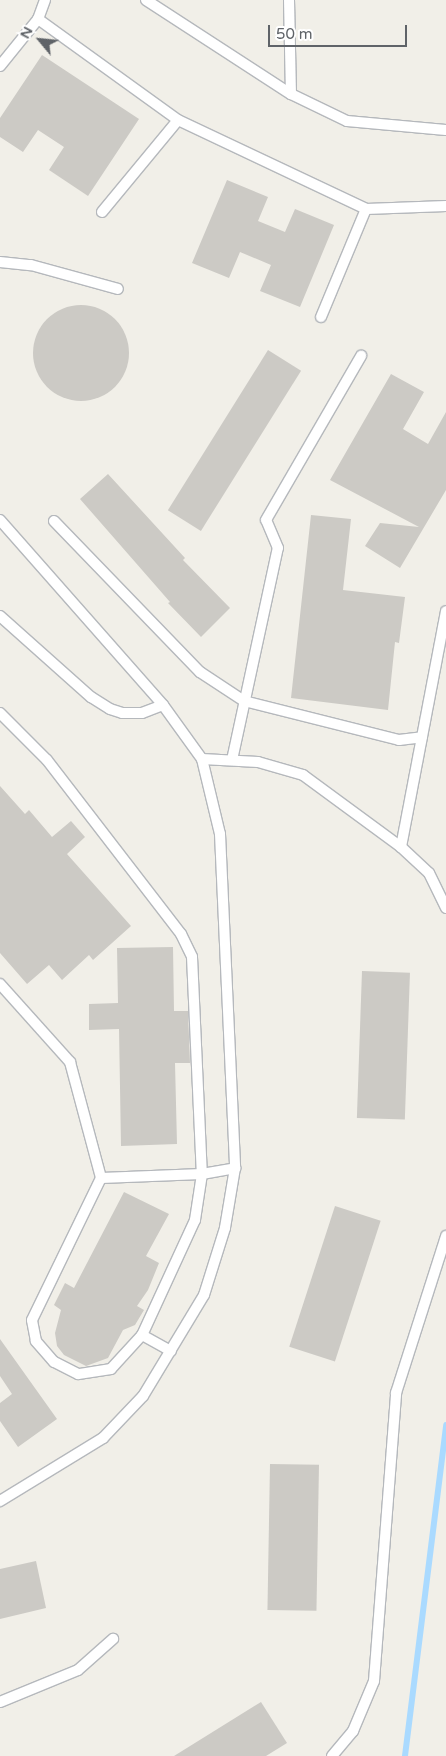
<!DOCTYPE html>
<style>
body{margin:0}
#map{position:relative;width:446px;height:1756px;overflow:hidden;background:#f1efe8;font-family:"Varela Round",sans-serif}
div>[style]{position:absolute}
[style*='--x']{left:calc(var(--x)*1px);top:calc(var(--y)*1px);width:calc(var(--w)*1px);rotate:calc(var(--a)*1deg)}
.stream>*{height:5.5px;margin:-2.75px;padding:0 2.75px;transform-origin:2.75px;border-radius:2.75px;background:#aadaff}
.building>*{inset:0;background:#cccac5;transform-origin:0 0}
.round{border-radius:50%}
.roads{filter:drop-shadow(1px 0 #b5b8bc) drop-shadow(-1px 0 #b5b8bc) drop-shadow(0 1px #b5b8bc) drop-shadow(0 -1px #b5b8bc)}
.service>*{height:10px;margin:-5px;padding:0 5px;transform-origin:5px;border-radius:5px;background:#fff}
span{translate:-50% -50%;white-space:nowrap;text-align:center;line-height:1.15;-webkit-text-stroke:4px #fff;paint-order:stroke}
.north{position:absolute;left:15px;top:15px;width:50px;height:50px;-webkit-text-stroke:4px #fff;paint-order:stroke;rotate:298deg;font-size:14px;font-weight:700;line-height:20px;text-align:center;color:#5f6368}
.north::after{content:'';display:block;margin:auto;width:18px;height:22px;background:#5f6368;clip-path:polygon(50% 0,100% 100%,50% 72%,0 100%)}
.scale{position:absolute;left:268px;top:25px;width:139px;height:22px;box-sizing:border-box;border:2px solid #5f6368;border-top:0;padding-left:6px;font-size:15px;line-height:18px;white-space:nowrap;color:#5f6368;-webkit-text-stroke:4px #fff;paint-order:stroke}
</style>
<div id="map">
<div class="stream">
<div style="--x:405;--y:1756;--w:333;--a:-82.9"></div>
</div>
<div class="building">
<div style="clip-path:polygon(42px 55px,139px 119px,88px 196px,49px 170px,64px 147px,38px 130px,23px 152px,0 137px,0 118px)"></div>
<div style="clip-path:polygon(227px 180px,268px 197px,258px 221px,285px 232px,295px 209px,334px 225px,300px 307px,260px 291px,271px 265px,240px 252px,229px 278px,192px 263px)"></div>
<div class="round" style="left:33px;top:305px;width:96px;height:96px"></div>
<div style="left:268px;top:350px;width:39px;height:189px;rotate:32deg"></div>
<div style="clip-path:polygon(391px 374px,424px 392px,403px 429px,428px 444px,446px 412px,446px 490px,400px 568px,365px 546px,380px 523px,419px 527px,330px 480px)"></div>
<div style="clip-path:polygon(108px 474px,185px 558px,183px 560px,230px 608px,201px 637px,168px 603px,170px 602px,80px 499px)"></div>
<div style="clip-path:polygon(311px 515px,351px 519px,343px 590px,405px 597px,399px 643px,395px 642px,388px 710px,291px 698px)"></div>
<div style="clip-path:polygon(0 786px,25px 814px,29px 810px,52px 837px,71px 821px,85px 837px,67px 854px,131px 926px,93px 960px,89px 955px,62px 980px,49px 965px,27px 984px,0 953px)"></div>
<div style="clip-path:polygon(173px 947px,174px 1011px,188px 1011px,190px 1063px,175px 1063px,177px 1144px,121px 1146px,119px 1029px,89px 1030px,89px 1004px,118px 1003px,117px 948px)"></div>
<div style="left:362px;top:971px;width:48px;height:147px;rotate:2deg"></div>
<div style="clip-path:polygon(124px 1192px,169px 1214px,146px 1256px,159px 1263px,148px 1290px,137px 1306px,144px 1310px,135px 1325px,123px 1330px,108px 1358px,86px 1366px,64px 1355px,57px 1346px,55px 1333px,61px 1310px,54px 1305px,65px 1283px,74px 1288px)"></div>
<div style="left:335px;top:1206px;width:48px;height:148px;rotate:18deg"></div>
<div style="clip-path:polygon(0 1339px,57px 1419px,18px 1447px,0 1421px,0 1403px,12px 1394px,0 1376px)"></div>
<div style="left:270px;top:1464px;width:49px;height:146px;rotate:1deg"></div>
<div style="clip-path:polygon(36px 1561px,46px 1608px,0 1619px,0 1569px)"></div>
<div style="clip-path:polygon(261px 1702px,287px 1743px,266px 1756px,174px 1756px)"></div>
</div>
<div class="roads">
<div class="service">
<div style="--x:45;--y:0;--w:20;--a:110"></div>
<div style="--x:38;--y:19;--w:173;--a:35.8"></div>
<div style="--x:178;--y:120;--w:208;--a:25.3"></div>
<div style="--x:366;--y:209;--w:80;--a:-2.1"></div>
<div style="--x:146;--y:0;--w:173;--a:33"></div>
<div style="--x:291;--y:94;--w:62;--a:25.7"></div>
<div style="--x:347;--y:121;--w:99;--a:5.2"></div>
<div style="--x:289;--y:0;--w:94;--a:88.8"></div>
<div style="--x:0;--y:66;--w:60;--a:-51"></div>
<div style="--x:102;--y:212;--w:119;--a:-50.4"></div>
<div style="--x:0;--y:262;--w:31;--a:6"></div>
<div style="--x:31;--y:265;--w:90;--a:15.4"></div>
<div style="--x:321;--y:317;--w:117;--a:-67.4"></div>
<div style="--x:0;--y:520;--w:247;--a:48.6"></div>
<div style="--x:163;--y:705;--w:67;--a:54.2"></div>
<div style="--x:202;--y:759;--w:77;--a:76.5"></div>
<div style="--x:220;--y:834;--w:334;--a:87.4"></div>
<div style="--x:235;--y:1168;--w:61;--a:99.5"></div>
<div style="--x:225;--y:1228;--w:70;--a:107.4"></div>
<div style="--x:204;--y:1295;--w:118;--a:121.1"></div>
<div style="--x:143;--y:1396;--w:58;--a:133.6"></div>
<div style="--x:103;--y:1438;--w:121;--a:148.5"></div>
<div style="--x:54;--y:521;--w:210;--a:46"></div>
<div style="--x:200;--y:672;--w:53;--a:33.4"></div>
<div style="--x:244;--y:701;--w:160;--a:14.1"></div>
<div style="--x:399;--y:740;--w:23;--a:-7"></div>
<div style="--x:0;--y:616;--w:122;--a:41.7"></div>
<div style="--x:91;--y:697;--w:22;--a:32"></div>
<div style="--x:110;--y:709;--w:13;--a:18"></div>
<div style="--x:122;--y:713;--w:20;--a:0"></div>
<div style="--x:142;--y:713;--w:22;--a:-21"></div>
<div style="--x:0;--y:713;--w:66;--a:45"></div>
<div style="--x:47;--y:760;--w:220;--a:52.4"></div>
<div style="--x:181;--y:934;--w:25;--a:64"></div>
<div style="--x:192;--y:957;--w:217;--a:87.4"></div>
<div style="--x:202;--y:1174;--w:47;--a:98.7"></div>
<div style="--x:195;--y:1220;--w:127;--a:114.7"></div>
<div style="--x:142;--y:1335;--w:46;--a:132.4"></div>
<div style="--x:111;--y:1369;--w:33;--a:171"></div>
<div style="--x:78;--y:1374;--w:27;--a:-153"></div>
<div style="--x:54;--y:1362;--w:28;--a:-131"></div>
<div style="--x:36;--y:1341;--w:21;--a:-101"></div>
<div style="--x:32;--y:1320;--w:158;--a:-64.1"></div>
<div style="--x:101;--y:1178;--w:101;--a:-2.3"></div>
<div style="--x:202;--y:1174;--w:34;--a:-10"></div>
<div style="--x:202;--y:759;--w:56;--a:3.1"></div>
<div style="--x:258;--y:762;--w:47;--a:16.1"></div>
<div style="--x:303;--y:775;--w:122;--a:36.3"></div>
<div style="--x:401;--y:847;--w:38;--a:43"></div>
<div style="--x:429;--y:873;--w:39;--a:64"></div>
<div style="--x:232;--y:760;--w:217;--a:-77.8"></div>
<div style="--x:278;--y:548;--w:30;--a:-113"></div>
<div style="--x:266;--y:520;--w:190;--a:-59.9"></div>
<div style="--x:401;--y:847;--w:240;--a:-79.2"></div>
<div style="--x:0;--y:984;--w:105;--a:48.1"></div>
<div style="--x:70;--y:1062;--w:120;--a:75"></div>
<div style="--x:142;--y:1335;--w:33;--a:29"></div>
<div style="--x:0;--y:1702;--w:84;--a:-22.3"></div>
<div style="--x:78;--y:1670;--w:47;--a:-41.5"></div>
<div style="--x:332;--y:1756;--w:33;--a:-50"></div>
<div style="--x:353;--y:1731;--w:54;--a:-67.2"></div>
<div style="--x:374;--y:1681;--w:289;--a:-85.6"></div>
<div style="--x:396;--y:1393;--w:165;--a:-72.3"></div>
</div>
</div>
<div class="north">N</div>
<div class="scale">50 m</div>
</div>
